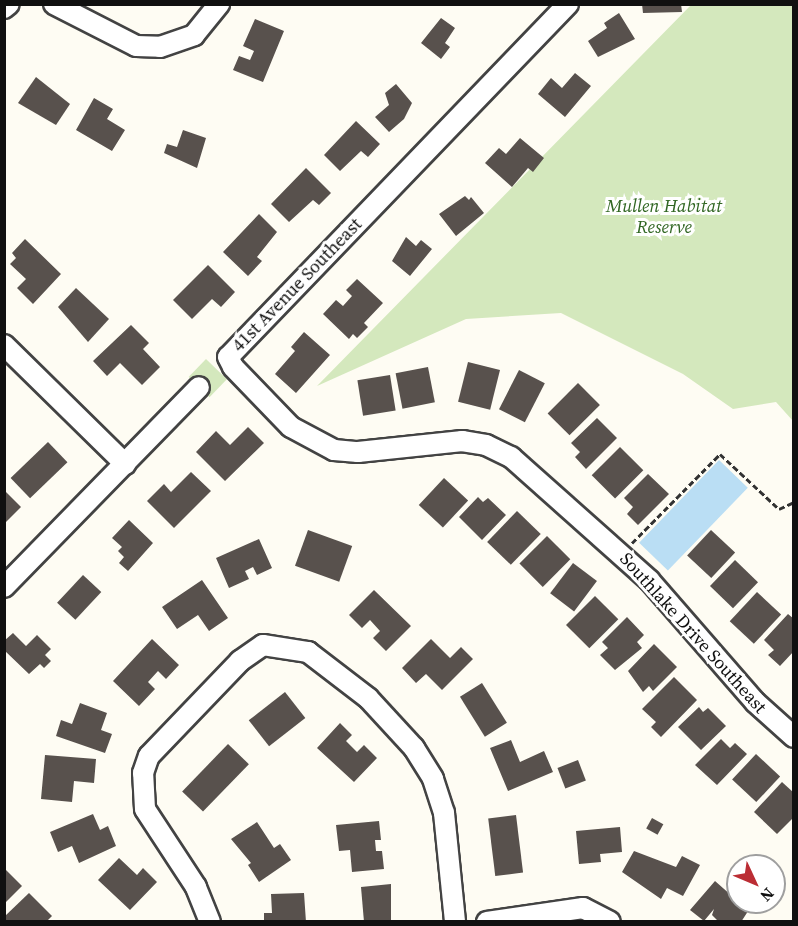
<!DOCTYPE html>
<style>
body{margin:0}
#map{position:relative;width:798px;height:926px;overflow:hidden;background:#fefcf3;font-family:"Source Serif 4",serif}
div>[style]{position:absolute}
[style*='--x']{left:calc(var(--x)*1px);top:calc(var(--y)*1px);width:calc(var(--w)*1px);rotate:calc(var(--a)*1deg)}
.green>*{inset:0;background:#d4e8bd;transform-origin:0 0}
.water>*{inset:0;background:#badef4;transform-origin:0 0}
.building>*{inset:0;background:#58514d;transform-origin:0 0}
.path>*{height:3px;margin-top:-1.5px;transform-origin:0;background:repeating-linear-gradient(90deg,#323232 0 6px,transparent 0 9px)}
.roads{filter:drop-shadow(2px 0 #434343) drop-shadow(-2px 0 #434343) drop-shadow(0 2px #434343) drop-shadow(0 -2px #434343)}
.minor>*{height:20px;margin:-10px;padding:0 10px;transform-origin:10px;border-radius:10px;background:#fff}
span{translate:-50% -50%;white-space:nowrap;text-align:center;line-height:1.15;-webkit-text-stroke:6px #fff;paint-order:stroke}
.park-label{font-size:18px;color:#306622;font-style:italic}
.street-label{font-size:18px;color:#101010}
.frame{position:absolute;inset:0;border:6px solid #101010;pointer-events:none}
.north{position:absolute;left:726px;top:854px;width:60px;height:60px;box-sizing:border-box;background:#fff;border:2px solid #9f9f9f;border-radius:50%;rotate:134deg;font-size:16px;font-weight:700;line-height:24px;text-align:center;color:#101010}
.north::after{content:'';display:block;margin:auto;width:21px;height:27px;background:#bb2d34;clip-path:polygon(50% 0,100% 100%,50% 72%,0 100%)}
</style>
<div id="map">
<div class="green">
<div style="clip-path:polygon(691px 5px,793px 5px,793px 421px,776px 402px,733px 409px,683px 374px,561px 313px,466px 319px,317px 386px)"></div>
<div style="left:206px;top:359px;width:29px;height:25px;rotate:44deg"></div>
</div>
<div class="water">
<div style="left:719px;top:460px;width:40px;height:115px;rotate:44deg"></div>
</div>
<div class="building">
<div style="clip-path:polygon(642px 4px,681px 4px,682px 12px,643px 13px)"></div>
<div style="clip-path:polygon(619px 13px,635px 39px,598px 57px,588px 41px,607px 28px,604px 23px)"></div>
<div style="clip-path:polygon(441px 18px,455px 28px,445px 43px,450px 47px,441px 59px,421px 43px)"></div>
<div style="clip-path:polygon(255px 19px,284px 31px,263px 82px,233px 70px,239px 56px,250px 60px,254px 51px,243px 46px)"></div>
<div style="clip-path:polygon(575px 73px,591px 86px,565px 117px,538px 94px,551px 78px,562px 88px)"></div>
<div style="clip-path:polygon(36px 77px,70px 104px,56px 125px,18px 103px)"></div>
<div style="clip-path:polygon(396px 84px,412px 103px,404px 119px,389px 132px,375px 117px,389px 105px,385px 93px)"></div>
<div style="clip-path:polygon(94px 98px,113px 109px,107px 119px,125px 130px,112px 151px,76px 130px)"></div>
<div style="clip-path:polygon(356px 121px,380px 144px,368px 157px,361px 151px,340px 171px,324px 155px)"></div>
<div style="clip-path:polygon(183px 130px,206px 138px,197px 168px,164px 153px,167px 144px,177px 147px)"></div>
<div style="clip-path:polygon(520px 138px,544px 158px,533px 172px,528px 168px,512px 187px,485px 163px,499px 148px,506px 154px)"></div>
<div style="clip-path:polygon(306px 168px,331px 193px,319px 205px,313px 200px,289px 222px,271px 204px)"></div>
<div style="clip-path:polygon(465px 196px,469px 200px,471px 197px,484px 213px,456px 236px,439px 214px)"></div>
<div style="clip-path:polygon(259px 214px,277px 232px,257px 257px,262px 261px,248px 276px,223px 252px)"></div>
<div style="clip-path:polygon(406px 237px,416px 246px,421px 240px,432px 249px,410px 276px,392px 261px)"></div>
<div style="clip-path:polygon(25px 239px,61px 274px,33px 304px,17px 288px,26px 279px,10px 264px,16px 258px,12px 253px)"></div>
<div style="clip-path:polygon(208px 265px,235px 292px,221px 307px,212px 299px,192px 319px,173px 300px)"></div>
<div style="clip-path:polygon(357px 279px,383px 303px,364px 323px,368px 327px,357px 338px,353px 334px,349px 339px,323px 314px,336px 300px,343px 306px,352px 296px,346px 290px)"></div>
<div style="clip-path:polygon(76px 288px,109px 319px,88px 342px,58px 307px)"></div>
<div style="clip-path:polygon(131px 325px,149px 343px,143px 349px,160px 367px,142px 385px,120px 363px,107px 376px,93px 361px)"></div>
<div style="clip-path:polygon(304px 332px,330px 355px,296px 393px,275px 374px,295px 351px,291px 347px)"></div>
<div style="left:468px;top:362px;width:33px;height:41px;rotate:14deg"></div>
<div style="left:428px;top:367px;width:36px;height:33px;rotate:79deg"></div>
<div style="left:519px;top:370px;width:29px;height:44px;rotate:27deg"></div>
<div style="left:390px;top:375px;width:36px;height:33px;rotate:81deg"></div>
<div style="left:578px;top:383px;width:31px;height:43px;rotate:45deg"></div>
<div style="clip-path:polygon(597px 418px,617px 438px,586px 469px,575px 457px,580px 452px,571px 443px)"></div>
<div style="clip-path:polygon(248px 427px,264px 443px,225px 481px,196px 452px,216px 431px,230px 445px)"></div>
<div style="left:48px;top:442px;width:28px;height:52px;rotate:46deg"></div>
<div style="left:620px;top:447px;width:33px;height:40px;rotate:45deg"></div>
<div style="clip-path:polygon(191px 472px,211px 491px,174px 528px,147px 501px,164px 484px,171px 492px)"></div>
<div style="clip-path:polygon(648px 474px,669px 494px,638px 525px,627px 514px,633px 507px,624px 498px)"></div>
<div style="left:444px;top:478px;width:33px;height:37px;rotate:43deg"></div>
<div style="clip-path:polygon(4px 490px,21px 507px,4px 524px)"></div>
<div style="clip-path:polygon(478px 497px,483px 502px,488px 498px,506px 515px,482px 540px,459px 517px)"></div>
<div style="left:517px;top:511px;width:33px;height:43px;rotate:44deg"></div>
<div style="clip-path:polygon(129px 520px,153px 543px,128px 571px,119px 563px,124px 557px,118px 551px,122px 547px,112px 538px)"></div>
<div style="left:308px;top:530px;width:47px;height:38px;rotate:20deg"></div>
<div style="left:711px;top:530px;width:33px;height:35px;rotate:43deg"></div>
<div style="left:547px;top:536px;width:33px;height:39px;rotate:45deg"></div>
<div style="clip-path:polygon(259px 539px,272px 568px,257px 575px,253px 567px,245px 571px,249px 579px,229px 588px,216px 558px)"></div>
<div style="left:735px;top:560px;width:32px;height:36px;rotate:44deg"></div>
<div style="left:573px;top:563px;width:30px;height:38px;rotate:37deg"></div>
<div style="left:83px;top:575px;width:25px;height:38px;rotate:43deg"></div>
<div style="clip-path:polygon(202px 580px,228px 618px,209px 631px,198px 615px,177px 629px,162px 607px)"></div>
<div style="clip-path:polygon(374px 590px,411px 626px,386px 651px,373px 638px,380px 631px,370px 620px,362px 628px,349px 615px)"></div>
<div style="left:757px;top:592px;width:33px;height:40px;rotate:43deg"></div>
<div style="left:595px;top:596px;width:33px;height:41px;rotate:45deg"></div>
<div style="clip-path:polygon(788px 614px,794px 619px,794px 651px,780px 666px,768px 655px,774px 650px,764px 640px)"></div>
<div style="clip-path:polygon(627px 617px,644px 635px,637px 642px,642px 648px,615px 670px,600px 655px,608px 648px,602px 642px)"></div>
<div style="clip-path:polygon(13px 633px,26px 646px,37px 635px,51px 649px,45px 655px,51px 661px,44px 668px,40px 664px,29px 674px,4px 650px,4px 641px)"></div>
<div style="clip-path:polygon(152px 639px,179px 665px,166px 679px,158px 671px,148px 682px,155px 689px,139px 706px,113px 681px)"></div>
<div style="clip-path:polygon(431px 639px,450px 658px,461px 647px,473px 659px,442px 690px,426px 674px,416px 683px,402px 668px)"></div>
<div style="clip-path:polygon(654px 644px,677px 667px,653px 691px,649px 686px,643px 692px,628px 671px)"></div>
<div style="clip-path:polygon(674px 677px,697px 700px,661px 737px,651px 727px,656px 722px,642px 709px)"></div>
<div style="left:482px;top:683px;width:47px;height:26px;rotate:58deg"></div>
<div style="left:285px;top:692px;width:33px;height:46px;rotate:52deg"></div>
<div style="clip-path:polygon(80px 703px,107px 713px,101px 730px,112px 734px,105px 753px,56px 736px,61px 720px,72px 724px)"></div>
<div style="clip-path:polygon(699px 707px,703px 712px,708px 708px,726px 726px,701px 750px,678px 727px)"></div>
<div style="clip-path:polygon(340px 723px,352px 735px,346px 741px,357px 752px,364px 745px,377px 758px,354px 782px,317px 748px)"></div>
<div style="clip-path:polygon(721px 739px,730px 748px,735px 743px,747px 754px,717px 785px,695px 765px)"></div>
<div style="clip-path:polygon(511px 740px,520px 762px,544px 751px,553px 772px,508px 791px,490px 748px)"></div>
<div style="left:228px;top:744px;width:29px;height:66px;rotate:44deg"></div>
<div style="left:756px;top:754px;width:33px;height:35px;rotate:43deg"></div>
<div style="clip-path:polygon(45px 755px,96px 759px,94px 783px,74px 781px,72px 802px,41px 799px)"></div>
<div style="left:578px;top:760px;width:22px;height:22px;rotate:69deg"></div>
<div style="clip-path:polygon(782px 782px,794px 793px,794px 817px,777px 834px,754px 812px)"></div>
<div style="clip-path:polygon(93px 814px,100px 830px,108px 826px,116px 846px,79px 863px,72px 846px,58px 852px,50px 832px)"></div>
<div style="left:516px;top:815px;width:58px;height:28px;rotate:83deg"></div>
<div style="left:652px;top:818px;width:13px;height:12px;rotate:29deg"></div>
<div style="clip-path:polygon(379px 821px,381px 840px,375px 840px,376px 851px,382px 851px,384px 869px,352px 872px,350px 850px,339px 851px,336px 825px)"></div>
<div style="clip-path:polygon(257px 822px,274px 848px,280px 844px,291px 860px,259px 882px,248px 865px,251px 863px,231px 839px)"></div>
<div style="clip-path:polygon(620px 827px,622px 852px,600px 854px,601px 862px,579px 864px,576px 831px)"></div>
<div style="clip-path:polygon(634px 851px,676px 867px,682px 856px,700px 865px,683px 896px,667px 888px,661px 899px,622px 872px)"></div>
<div style="clip-path:polygon(119px 858px,137px 875px,143px 868px,157px 882px,130px 910px,98px 880px)"></div>
<div style="clip-path:polygon(4px 868px,22px 886px,4px 904px)"></div>
<div style="clip-path:polygon(715px 881px,732px 896px,738px 888px,738px 902px,754px 902px,741px 922px,719px 922px,712px 915px,714px 909px,704px 921px,690px 910px)"></div>
<div style="clip-path:polygon(391px 884px,391px 922px,364px 922px,361px 887px)"></div>
<div style="clip-path:polygon(29px 893px,52px 916px,46px 922px,4px 922px,4px 917px)"></div>
<div style="clip-path:polygon(304px 893px,306px 922px,264px 922px,264px 913px,272px 913px,271px 894px)"></div>
</div>
<div class="path">
<div style="--x:632;--y:543;--w:125;--a:-45.3"></div>
<div style="--x:720;--y:454;--w:81;--a:43"></div>
<div style="--x:779;--y:509;--w:17;--a:-25"></div>
</div>
<div class="roads">
<div class="minor">
<div style="--x:54;--y:4;--w:92;--a:27.1"></div>
<div style="--x:136;--y:46;--w:24;--a:2"></div>
<div style="--x:160;--y:47;--w:36;--a:-19"></div>
<div style="--x:194;--y:35;--w:40;--a:-51"></div>
<div style="--x:568;--y:4;--w:490;--a:133.9"></div>
<div style="--x:228;--y:357;--w:11;--a:63"></div>
<div style="--x:233;--y:367;--w:83;--a:46"></div>
<div style="--x:291;--y:427;--w:49;--a:28.1"></div>
<div style="--x:334;--y:450;--w:24;--a:5"></div>
<div style="--x:358;--y:452;--w:105;--a:-6"></div>
<div style="--x:462;--y:441;--w:24;--a:9"></div>
<div style="--x:486;--y:445;--w:28;--a:26"></div>
<div style="--x:511;--y:457;--w:185;--a:41.7"></div>
<div style="--x:649;--y:580;--w:162;--a:49"></div>
<div style="--x:755;--y:702;--w:52;--a:41.9"></div>
<div style="--x:4;--y:8;--w:6;--a:-39"></div>
<div style="--x:4;--y:345;--w:170;--a:44.5"></div>
<div style="--x:4;--y:587;--w:279;--a:-45.7"></div>
<div style="--x:210;--y:922;--w:38;--a:-112"></div>
<div style="--x:196;--y:887;--w:93;--a:-123.2"></div>
<div style="--x:145;--y:809;--w:36;--a:-93"></div>
<div style="--x:143;--y:773;--w:18;--a:-71"></div>
<div style="--x:149;--y:756;--w:132;--a:-46.2"></div>
<div style="--x:240;--y:661;--w:28;--a:-35"></div>
<div style="--x:263;--y:645;--w:46;--a:8.8"></div>
<div style="--x:308;--y:652;--w:76;--a:37.5"></div>
<div style="--x:368;--y:698;--w:68;--a:47.4"></div>
<div style="--x:414;--y:748;--w:36;--a:58"></div>
<div style="--x:433;--y:779;--w:36;--a:72"></div>
<div style="--x:444;--y:813;--w:110;--a:84.2"></div>
<div style="--x:487;--y:922;--w:97;--a:-8.3"></div>
<div style="--x:583;--y:908;--w:30;--a:27"></div>
</div>
</div>
<div class="park-label">
<span style="left:664px;top:217px">Mullen Habitat<br>Reserve</span>
</div>
<div class="street-label">
<span style="left:297px;top:285px;rotate:-46deg">41st Avenue Southeast</span>
<span style="left:693px;top:633px;rotate:48deg">Southlake Drive Southeast</span>
</div>
<div class="frame"></div>
<div class="north">N</div>
</div>
